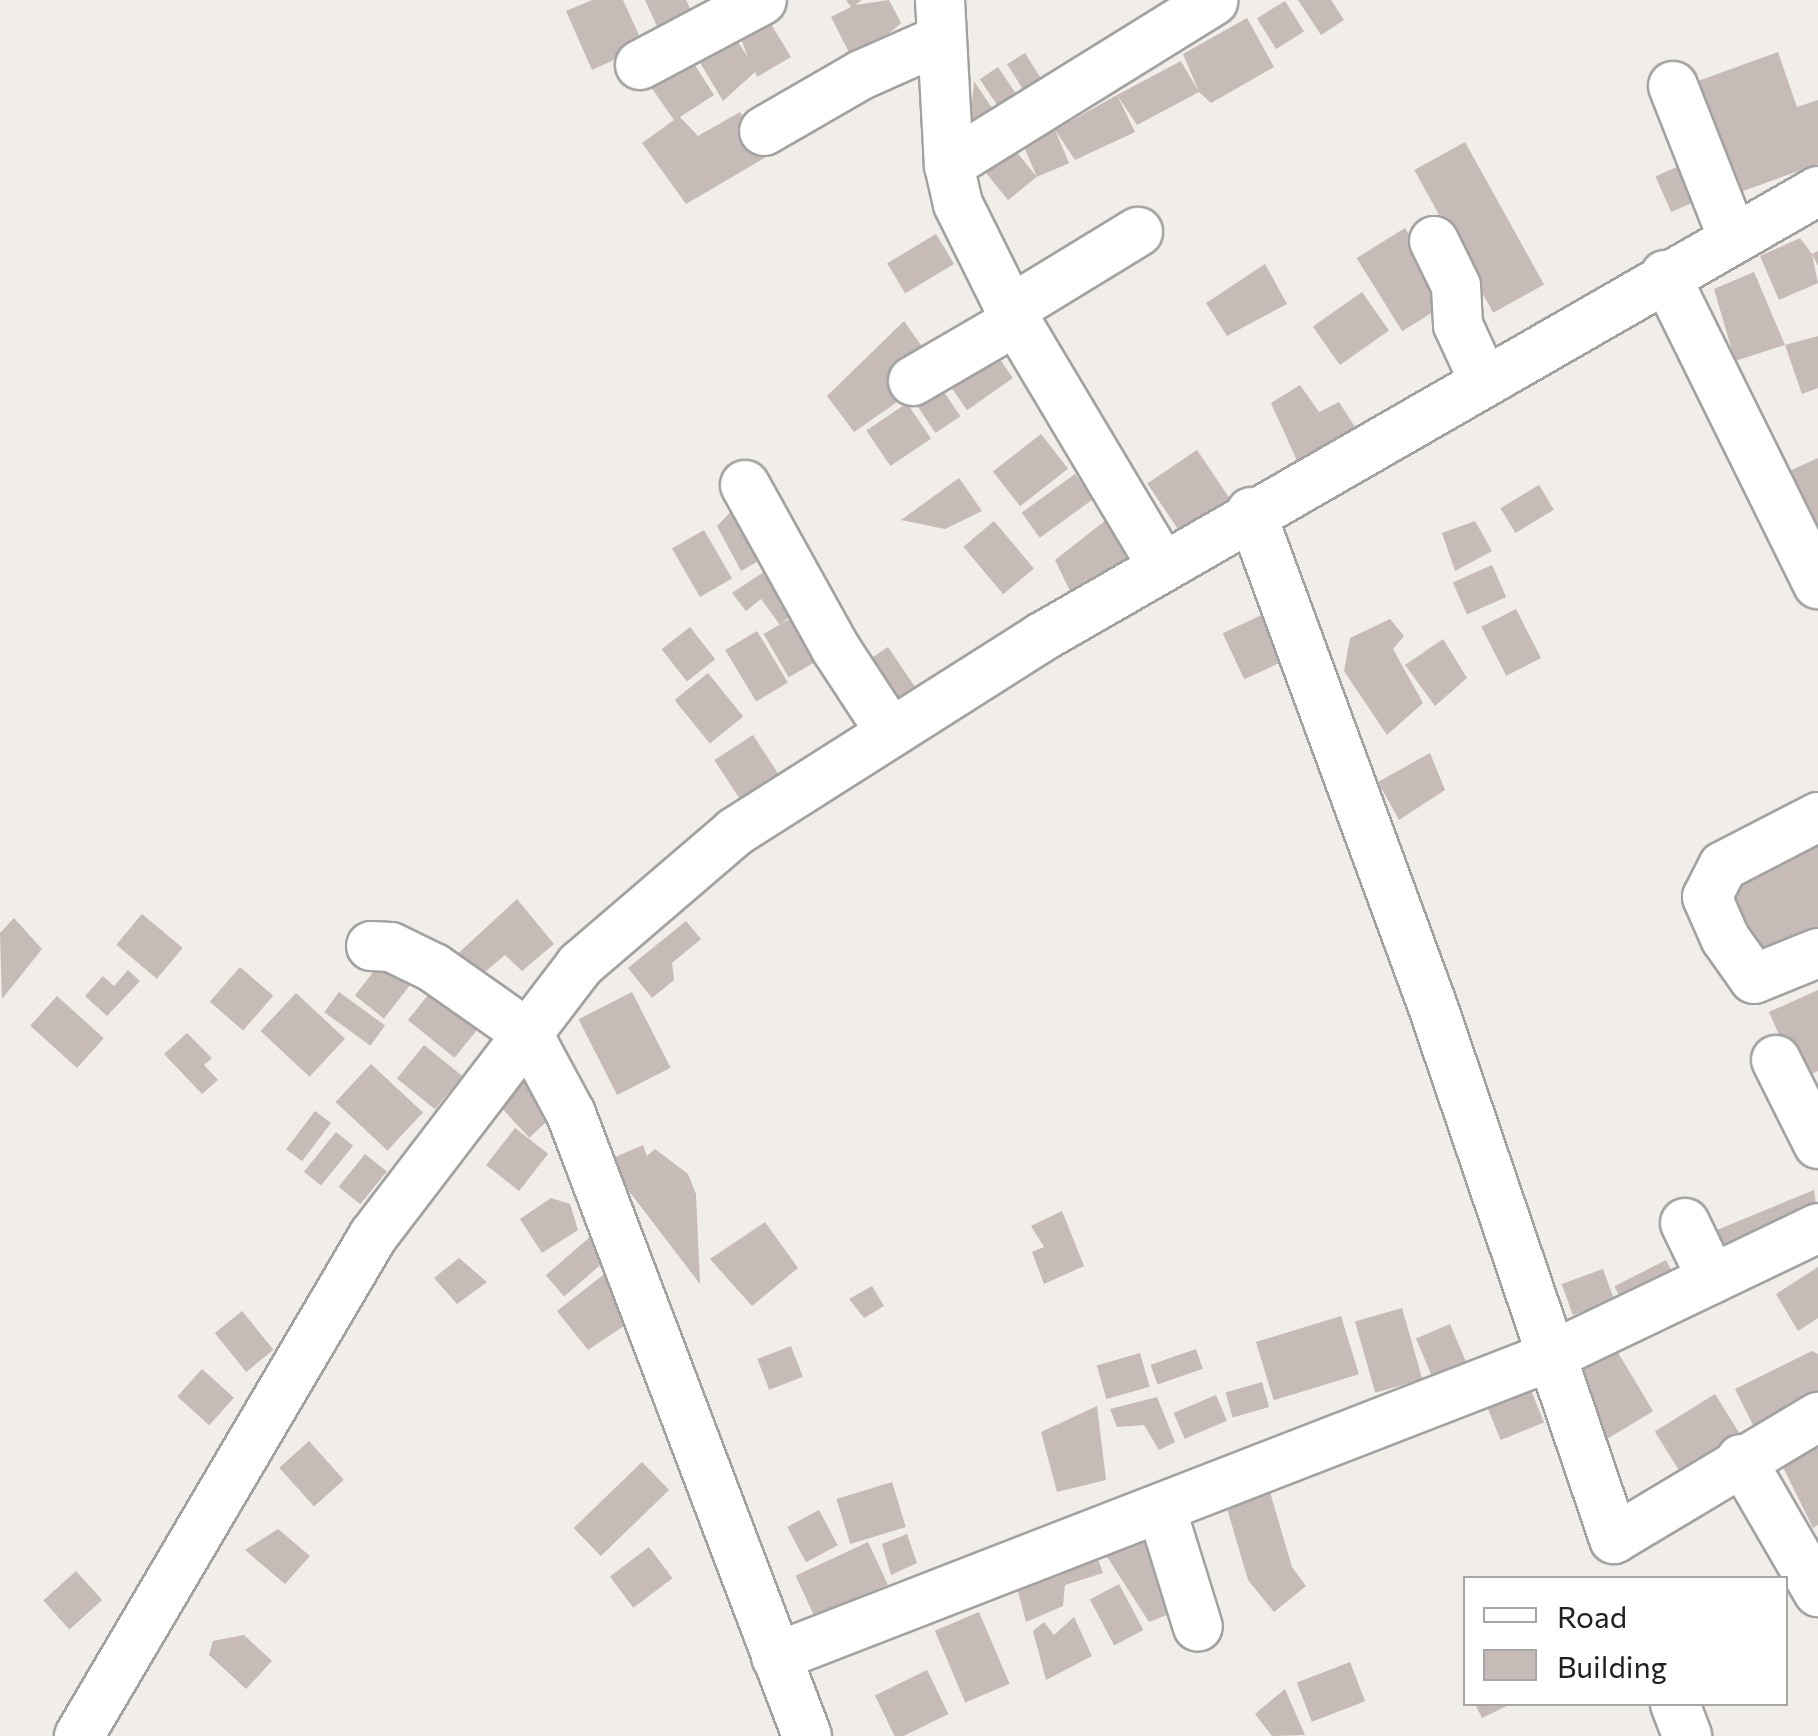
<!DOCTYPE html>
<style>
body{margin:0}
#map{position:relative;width:1818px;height:1736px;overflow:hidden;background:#f1ede8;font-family:Commissioner,sans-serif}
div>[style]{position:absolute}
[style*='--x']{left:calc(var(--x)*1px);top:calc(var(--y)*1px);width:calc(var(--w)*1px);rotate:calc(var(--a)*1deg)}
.building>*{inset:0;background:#c6bbb7;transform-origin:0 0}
.roads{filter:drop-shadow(2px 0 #a2a2a2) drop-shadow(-2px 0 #a2a2a2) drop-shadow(0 2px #a2a2a2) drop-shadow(0 -2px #a2a2a2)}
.minor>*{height:48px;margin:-24px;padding:0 24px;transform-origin:24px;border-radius:24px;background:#fff}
span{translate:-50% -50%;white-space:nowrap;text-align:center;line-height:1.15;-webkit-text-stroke:9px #fff;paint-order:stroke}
.legend{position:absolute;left:1463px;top:1576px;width:325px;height:130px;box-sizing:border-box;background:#fff;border:2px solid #a6a6a6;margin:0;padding:12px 18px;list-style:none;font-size:30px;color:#212121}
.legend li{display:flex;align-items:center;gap:20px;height:50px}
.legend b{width:50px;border:2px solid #a6a6a6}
</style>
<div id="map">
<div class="building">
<div style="clip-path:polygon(592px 0,623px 0,644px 46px,592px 70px,566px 11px)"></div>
<div style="clip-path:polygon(645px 0,686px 0,695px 19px,661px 35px)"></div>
<div style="clip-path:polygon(846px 0,862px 0,855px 5px,889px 0,901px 23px,855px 64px,831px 17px,851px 7px)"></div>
<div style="clip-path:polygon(1298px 0,1331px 0,1344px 20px,1321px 35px)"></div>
<div style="left:1285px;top:1px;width:36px;height:33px;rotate:58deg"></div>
<div style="clip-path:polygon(1247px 18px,1274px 67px,1211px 103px,1199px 92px,1137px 125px,1117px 95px,1181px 61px,1199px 92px,1183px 54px)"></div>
<div style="clip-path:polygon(768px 19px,791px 57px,757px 77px,755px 72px,723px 101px,695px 54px,735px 38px,748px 57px,740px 36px)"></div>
<div style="clip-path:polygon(1778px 52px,1797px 107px,1818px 100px,1818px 164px,1726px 197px,1687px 85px)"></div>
<div style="left:1025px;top:53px;width:44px;height:21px;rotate:58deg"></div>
<div style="clip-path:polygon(688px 54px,714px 95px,680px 117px,698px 136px,740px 112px,766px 157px,686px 204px,642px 143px,674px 120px,646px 80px)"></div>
<div style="left:998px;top:67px;width:45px;height:22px;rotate:56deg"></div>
<div style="clip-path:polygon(974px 81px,1000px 120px,969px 141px)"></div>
<div style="clip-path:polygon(1117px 95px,1135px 132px,1075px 160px,1055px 130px)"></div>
<div style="left:1055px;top:130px;width:36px;height:35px;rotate:67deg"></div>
<div style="left:1465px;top:142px;width:163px;height:58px;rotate:61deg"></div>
<div style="left:1011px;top:145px;width:41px;height:37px;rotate:51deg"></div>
<div style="left:1681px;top:165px;width:39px;height:28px;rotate:66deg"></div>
<div style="left:1405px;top:228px;width:86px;height:57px;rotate:58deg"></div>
<div style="left:936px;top:234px;width:35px;height:57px;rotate:59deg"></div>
<div style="clip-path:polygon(1800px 238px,1812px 254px,1818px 251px,1818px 266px,1812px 254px,1818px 283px,1779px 300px,1760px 256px)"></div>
<div style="clip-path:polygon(1265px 264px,1287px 304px,1227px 336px,1206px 303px)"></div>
<div style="clip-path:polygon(1754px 272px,1785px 345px,1735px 361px,1714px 289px)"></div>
<div style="left:1362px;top:292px;width:47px;height:60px;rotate:55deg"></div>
<div style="clip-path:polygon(904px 321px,928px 355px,913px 391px,854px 432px,827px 396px)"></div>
<div style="clip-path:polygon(1818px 336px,1818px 388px,1802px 394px,1785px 345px)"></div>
<div style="left:994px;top:351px;width:33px;height:56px;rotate:55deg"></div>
<div style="left:938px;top:383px;width:40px;height:30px;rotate:56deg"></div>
<div style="clip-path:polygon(1300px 385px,1319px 412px,1339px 402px,1364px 441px,1303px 474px,1271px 403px)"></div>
<div style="left:907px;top:403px;width:43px;height:49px;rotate:56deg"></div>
<div style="left:1041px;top:434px;width:44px;height:61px;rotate:52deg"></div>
<div style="left:1197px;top:450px;width:64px;height:60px;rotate:56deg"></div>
<div style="clip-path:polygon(1818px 458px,1818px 534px,1785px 473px)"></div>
<div style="left:1075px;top:474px;width:31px;height:66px;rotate:54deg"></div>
<div style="clip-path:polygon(959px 478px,982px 511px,945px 529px,901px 520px)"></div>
<div style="left:1539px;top:485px;width:29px;height:45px;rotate:59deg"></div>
<div style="clip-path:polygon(742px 500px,771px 554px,741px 571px,717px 526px)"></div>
<div style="clip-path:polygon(1106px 520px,1131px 555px,1073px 597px,1055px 560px)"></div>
<div style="left:994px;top:521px;width:62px;height:40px;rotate:50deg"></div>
<div style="clip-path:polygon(1475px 521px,1492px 551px,1455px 571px,1442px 533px)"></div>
<div style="left:704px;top:530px;width:56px;height:37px;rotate:60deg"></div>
<div style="clip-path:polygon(774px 565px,805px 604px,780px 625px,761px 599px,746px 611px,732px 593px)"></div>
<div style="left:1492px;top:565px;width:35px;height:43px;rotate:66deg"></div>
<div style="left:1516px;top:609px;width:55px;height:39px;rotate:63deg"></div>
<div style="left:1268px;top:612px;width:51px;height:50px;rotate:65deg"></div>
<div style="left:800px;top:613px;width:50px;height:42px;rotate:60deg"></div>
<div style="clip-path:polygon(1390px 619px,1404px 636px,1393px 649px,1423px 703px,1387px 735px,1344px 671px,1350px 638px)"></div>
<div style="left:690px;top:627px;width:41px;height:36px;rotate:52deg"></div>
<div style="left:757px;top:631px;width:60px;height:37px;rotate:59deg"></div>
<div style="clip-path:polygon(1443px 639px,1467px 678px,1435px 706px,1405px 665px)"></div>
<div style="left:888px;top:647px;width:55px;height:40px;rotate:56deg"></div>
<div style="left:708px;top:673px;width:56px;height:43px;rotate:51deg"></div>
<div style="left:753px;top:735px;width:53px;height:46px;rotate:57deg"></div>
<div style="clip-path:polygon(1430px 753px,1445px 790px,1399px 820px,1378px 782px)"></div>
<div style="clip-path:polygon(1818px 835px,1818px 946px,1756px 978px,1712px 890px)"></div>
<div style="clip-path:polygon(517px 899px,554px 944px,522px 971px,505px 955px,473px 982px,452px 959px)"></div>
<div style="left:142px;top:914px;width:53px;height:40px;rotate:40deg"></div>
<div style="clip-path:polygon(14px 918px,42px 949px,2px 999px,0 933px)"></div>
<div style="clip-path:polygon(686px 921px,701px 939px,672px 963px,674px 980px,652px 998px,628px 968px)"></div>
<div style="left:385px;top:957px;width:37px;height:49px;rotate:38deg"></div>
<div style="left:240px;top:967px;width:44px;height:46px;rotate:41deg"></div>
<div style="clip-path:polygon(128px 970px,140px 981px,107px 1016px,85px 996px,103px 976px,114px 986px)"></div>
<div style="left:433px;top:989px;width:60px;height:40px;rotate:39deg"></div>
<div style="clip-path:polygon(1818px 990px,1818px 1071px,1799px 1080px,1769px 1012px)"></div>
<div style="left:339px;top:992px;width:57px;height:25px;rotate:36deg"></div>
<div style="left:632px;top:992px;width:85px;height:60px;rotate:63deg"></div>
<div style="left:296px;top:993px;width:67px;height:52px;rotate:43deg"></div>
<div style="left:57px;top:996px;width:63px;height:40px;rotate:42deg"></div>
<div style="clip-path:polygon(187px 1033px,212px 1058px,204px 1065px,218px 1080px,202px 1094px,164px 1054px)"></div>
<div style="left:424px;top:1045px;width:49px;height:43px;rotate:39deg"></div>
<div style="left:371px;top:1064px;width:71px;height:52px;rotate:43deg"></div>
<div style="left:524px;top:1069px;width:54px;height:43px;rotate:47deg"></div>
<div style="left:315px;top:1111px;width:20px;height:48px;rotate:37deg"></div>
<div style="left:515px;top:1128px;width:42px;height:47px;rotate:38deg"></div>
<div style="left:336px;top:1132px;width:22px;height:51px;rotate:39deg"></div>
<div style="clip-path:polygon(643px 1145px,647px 1156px,655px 1149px,688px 1174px,696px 1194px,700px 1284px,606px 1161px)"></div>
<div style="left:365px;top:1154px;width:28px;height:42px;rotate:39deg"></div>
<div style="clip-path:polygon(1814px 1190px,1818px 1219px,1713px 1268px,1700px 1237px)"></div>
<div style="clip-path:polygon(551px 1198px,570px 1204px,578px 1230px,542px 1253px,520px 1219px)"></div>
<div style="clip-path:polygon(1062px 1211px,1084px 1266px,1044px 1284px,1032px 1252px,1044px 1247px,1031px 1226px)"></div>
<div style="clip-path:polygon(765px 1222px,798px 1268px,752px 1306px,710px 1259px)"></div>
<div style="left:591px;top:1236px;width:28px;height:60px;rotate:49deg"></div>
<div style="clip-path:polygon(459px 1258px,487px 1282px,457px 1304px,434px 1278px)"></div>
<div style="left:1666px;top:1260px;width:31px;height:58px;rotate:63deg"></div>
<div style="clip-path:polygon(616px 1265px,636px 1318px,588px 1350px,557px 1311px)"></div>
<div style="clip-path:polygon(1818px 1267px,1818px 1318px,1798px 1331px,1776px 1294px)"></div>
<div style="left:1603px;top:1269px;width:33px;height:44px;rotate:70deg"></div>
<div style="clip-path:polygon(872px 1286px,884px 1306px,864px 1318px,849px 1299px)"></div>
<div style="left:1402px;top:1308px;width:74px;height:49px;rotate:74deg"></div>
<div style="left:242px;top:1311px;width:50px;height:35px;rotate:51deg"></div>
<div style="left:1341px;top:1316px;width:61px;height:89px;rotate:73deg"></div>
<div style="left:1450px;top:1324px;width:50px;height:37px;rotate:67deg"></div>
<div style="left:791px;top:1346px;width:33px;height:36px;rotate:69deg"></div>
<div style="left:1614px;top:1346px;width:76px;height:56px;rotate:59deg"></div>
<div style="left:1196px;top:1349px;width:21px;height:48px;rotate:71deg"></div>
<div style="clip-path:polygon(1812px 1351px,1818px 1354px,1818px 1400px,1757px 1433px,1735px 1389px)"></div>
<div style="left:1140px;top:1353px;width:35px;height:45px;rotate:74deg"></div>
<div style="left:202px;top:1369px;width:43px;height:37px;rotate:42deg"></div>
<div style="left:1262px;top:1382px;width:26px;height:38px;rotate:74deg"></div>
<div style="left:1531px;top:1390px;width:35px;height:47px;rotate:68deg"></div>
<div style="left:1715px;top:1394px;width:60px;height:71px;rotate:58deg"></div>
<div style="left:1216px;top:1395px;width:28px;height:46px;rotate:67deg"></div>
<div style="clip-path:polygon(1157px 1397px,1175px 1442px,1159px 1450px,1144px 1425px,1117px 1427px,1110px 1409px)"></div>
<div style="clip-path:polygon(1097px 1406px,1106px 1480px,1057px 1492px,1041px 1432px)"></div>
<div style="left:309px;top:1441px;width:52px;height:40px;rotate:48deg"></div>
<div style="clip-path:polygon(1818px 1443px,1818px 1525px,1813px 1528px,1780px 1461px)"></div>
<div style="left:642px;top:1462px;width:39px;height:95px;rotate:46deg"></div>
<div style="left:892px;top:1482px;width:47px;height:58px;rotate:73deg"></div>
<div style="clip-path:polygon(1270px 1492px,1292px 1567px,1306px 1586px,1274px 1612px,1248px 1580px,1226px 1505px)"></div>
<div style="left:819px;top:1510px;width:40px;height:36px;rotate:62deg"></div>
<div style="clip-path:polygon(278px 1529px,310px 1556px,285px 1584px,245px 1550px)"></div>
<div style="clip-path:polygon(1149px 1531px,1182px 1609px,1149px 1622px,1104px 1552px)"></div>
<div style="clip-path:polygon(907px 1534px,917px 1563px,891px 1575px,882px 1544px)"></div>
<div style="left:868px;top:1542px;width:47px;height:80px;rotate:65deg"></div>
<div style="left:649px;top:1547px;width:39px;height:49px;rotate:53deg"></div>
<div style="clip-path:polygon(1094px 1548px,1103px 1573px,1065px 1585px,1063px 1606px,1026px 1622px,1015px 1580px)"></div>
<div style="left:76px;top:1571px;width:39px;height:44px;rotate:48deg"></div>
<div style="left:1119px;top:1584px;width:52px;height:33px;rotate:62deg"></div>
<div style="left:979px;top:1612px;width:78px;height:48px;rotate:67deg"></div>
<div style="clip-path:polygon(1074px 1617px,1092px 1656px,1046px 1680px,1033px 1631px,1044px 1622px,1054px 1635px)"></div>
<div style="clip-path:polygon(244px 1635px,272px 1661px,246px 1689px,209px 1655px,213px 1641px)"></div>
<div style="left:1350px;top:1662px;width:42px;height:57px;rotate:69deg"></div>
<div style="left:927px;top:1670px;width:49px;height:58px;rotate:64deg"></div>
<div style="clip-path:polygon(1285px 1689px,1305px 1735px,1272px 1736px,1255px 1714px)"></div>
<div style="clip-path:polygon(1475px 1704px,1511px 1704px,1482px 1718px)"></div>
</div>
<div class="roads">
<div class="minor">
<div style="--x:940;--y:0;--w:165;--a:86.9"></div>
<div style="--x:640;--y:65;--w:138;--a:-28"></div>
<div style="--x:1673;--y:86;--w:161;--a:68.5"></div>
<div style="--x:764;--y:131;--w:112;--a:-30"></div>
<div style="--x:861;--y:75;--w:86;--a:-23.9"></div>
<div style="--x:1434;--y:241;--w:50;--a:63.9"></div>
<div style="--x:1456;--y:286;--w:39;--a:87"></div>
<div style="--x:1458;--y:325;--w:60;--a:65.2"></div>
<div style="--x:1665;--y:275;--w:345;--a:63.7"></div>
<div style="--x:1010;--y:310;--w:150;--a:-31.4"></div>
<div style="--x:913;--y:381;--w:119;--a:-30.2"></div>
<div style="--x:745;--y:485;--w:188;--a:61"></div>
<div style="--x:836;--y:649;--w:100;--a:56.8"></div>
<div style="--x:1251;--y:512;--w:527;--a:69.81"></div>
<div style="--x:1433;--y:1007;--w:562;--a:71.21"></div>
<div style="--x:1614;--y:1539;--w:238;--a:-30.9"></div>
<div style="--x:1161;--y:564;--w:283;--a:-120.8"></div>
<div style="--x:1016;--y:321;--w:131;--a:-116.4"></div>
<div style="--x:958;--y:204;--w:40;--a:-103"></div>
<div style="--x:949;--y:165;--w:311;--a:-31.8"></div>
<div style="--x:1818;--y:817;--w:107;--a:152.7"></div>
<div style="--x:1723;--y:866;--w:35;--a:117"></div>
<div style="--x:1707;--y:897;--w:45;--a:66.3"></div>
<div style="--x:1725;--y:938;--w:50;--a:54.7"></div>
<div style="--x:1754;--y:979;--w:69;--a:-22.1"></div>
<div style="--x:371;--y:946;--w:20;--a:3"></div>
<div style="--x:391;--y:947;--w:48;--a:26"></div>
<div style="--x:434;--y:968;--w:115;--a:35.1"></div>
<div style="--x:528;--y:1034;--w:91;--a:61.7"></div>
<div style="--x:571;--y:1114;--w:665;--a:69.22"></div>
<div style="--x:1776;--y:1060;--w:94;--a:63.4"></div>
<div style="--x:1685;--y:1223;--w:62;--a:64.3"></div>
<div style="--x:1741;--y:1459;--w:154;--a:59.9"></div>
<div style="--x:1162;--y:1511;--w:121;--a:72.8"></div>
<div style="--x:776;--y:1657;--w:829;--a:-21.21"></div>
<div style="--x:1549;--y:1357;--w:298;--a:-25.6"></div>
<div style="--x:1675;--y:1704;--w:34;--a:69"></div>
<div style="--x:79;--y:1736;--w:580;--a:-59.54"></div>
<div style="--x:373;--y:1236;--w:341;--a:-52.6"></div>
<div style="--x:580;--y:965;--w:204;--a:-40.6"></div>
<div style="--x:735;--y:832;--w:364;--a:-32.4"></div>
<div style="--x:1042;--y:637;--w:895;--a:-29.89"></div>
</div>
</div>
<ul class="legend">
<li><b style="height:12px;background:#fff"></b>Road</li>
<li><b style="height:28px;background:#c6bbb7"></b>Building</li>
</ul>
</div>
